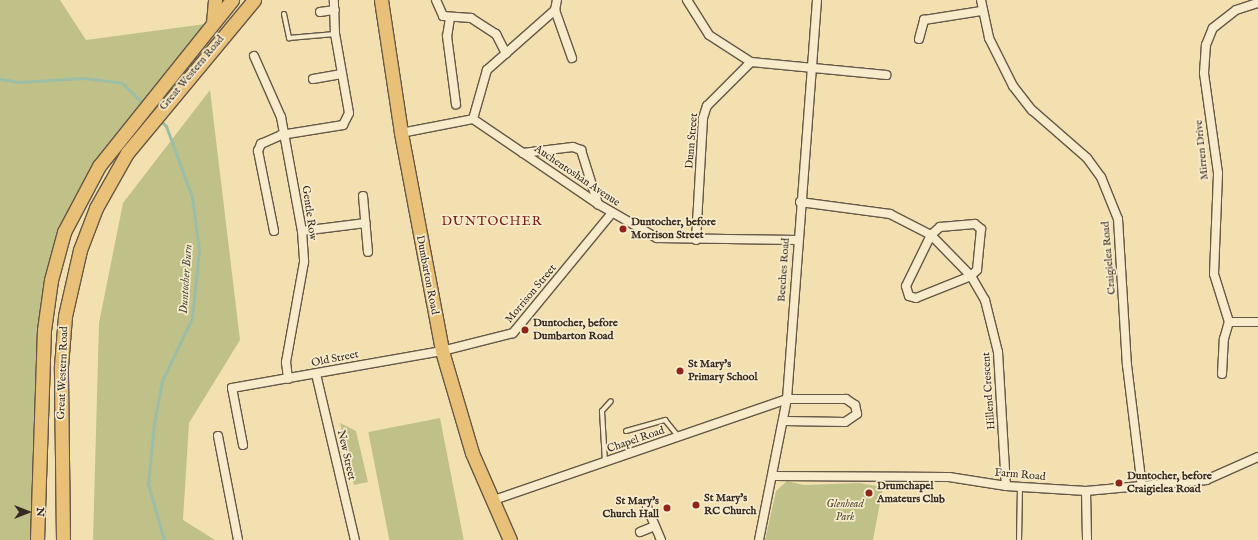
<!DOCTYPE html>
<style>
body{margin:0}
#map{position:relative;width:1258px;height:540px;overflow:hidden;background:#f2e0b1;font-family:"IM FELL English",serif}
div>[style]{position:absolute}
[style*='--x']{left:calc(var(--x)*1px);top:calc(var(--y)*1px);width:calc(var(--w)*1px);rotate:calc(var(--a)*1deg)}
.green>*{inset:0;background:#bfc188;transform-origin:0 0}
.stream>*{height:3px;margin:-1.5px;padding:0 1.5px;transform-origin:1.5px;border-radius:1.5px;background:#9cbea6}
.roads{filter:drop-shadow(1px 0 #655846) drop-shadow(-1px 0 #655846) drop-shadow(0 1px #655846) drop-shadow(0 -1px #655846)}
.lane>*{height:4px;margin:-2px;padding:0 2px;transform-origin:2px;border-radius:2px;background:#f7ebcc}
.street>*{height:8px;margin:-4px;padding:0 4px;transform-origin:4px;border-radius:4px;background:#f7ebcc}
.primary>*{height:13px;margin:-6.5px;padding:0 6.5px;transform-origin:6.5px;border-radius:6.5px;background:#e9c078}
.dots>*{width:11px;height:11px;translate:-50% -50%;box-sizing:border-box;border:2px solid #f7ebcc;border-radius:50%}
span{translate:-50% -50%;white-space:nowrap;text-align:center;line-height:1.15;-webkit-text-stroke:3.5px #f7ebcc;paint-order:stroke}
.street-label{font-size:11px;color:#362b23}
.poi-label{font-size:11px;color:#362b23;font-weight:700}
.left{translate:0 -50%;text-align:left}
.right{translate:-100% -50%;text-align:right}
.park-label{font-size:11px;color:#58503c;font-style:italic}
.water-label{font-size:12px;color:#505044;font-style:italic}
.quarter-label{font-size:13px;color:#7a1f14;letter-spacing:1px}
.north{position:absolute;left:8px;top:492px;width:40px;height:40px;-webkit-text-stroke:3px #f7ebcc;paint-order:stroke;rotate:90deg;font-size:11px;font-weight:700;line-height:16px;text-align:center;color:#362b23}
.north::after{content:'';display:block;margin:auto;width:14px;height:18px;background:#362b23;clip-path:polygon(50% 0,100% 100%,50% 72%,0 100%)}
</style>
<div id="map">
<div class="green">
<div style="clip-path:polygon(0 0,60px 0,86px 40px,213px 23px,99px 165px,51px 280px,37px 540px,0 540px)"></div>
<div style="clip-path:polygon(210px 90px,240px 340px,189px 423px,183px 520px,215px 540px,93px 540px,99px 323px,123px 203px)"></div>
<div style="left:440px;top:418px;width:124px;height:73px;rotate:79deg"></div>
<div style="clip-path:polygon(340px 423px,356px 431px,368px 482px,354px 485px)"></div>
<div style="clip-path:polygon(787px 481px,804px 485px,859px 483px,883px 487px,873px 540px,765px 540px,776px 491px)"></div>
</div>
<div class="stream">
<div style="--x:0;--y:79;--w:19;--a:9"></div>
<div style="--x:19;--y:82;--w:65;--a:-3.5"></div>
<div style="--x:84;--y:78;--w:38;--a:7"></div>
<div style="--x:122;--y:83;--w:32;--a:44"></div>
<div style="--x:159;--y:119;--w:10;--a:45"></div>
<div style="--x:166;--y:126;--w:76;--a:69.9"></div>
<div style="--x:192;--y:197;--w:53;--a:82.5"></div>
<div style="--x:199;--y:250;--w:68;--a:95.9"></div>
<div style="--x:192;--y:318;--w:70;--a:115.5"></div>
<div style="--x:162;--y:381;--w:44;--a:100.5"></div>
<div style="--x:154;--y:424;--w:60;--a:95.7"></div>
<div style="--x:148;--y:484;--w:58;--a:74.1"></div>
</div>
<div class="roads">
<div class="lane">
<div style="--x:284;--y:14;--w:25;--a:78"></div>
<div style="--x:289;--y:38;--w:46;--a:-5"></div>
<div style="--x:626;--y:431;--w:41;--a:-15.8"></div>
<div style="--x:665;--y:420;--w:21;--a:51"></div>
<div style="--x:605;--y:462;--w:51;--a:-93.4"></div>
<div style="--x:602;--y:411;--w:13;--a:-48"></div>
<div style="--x:1019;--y:540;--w:53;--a:-88.9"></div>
</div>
<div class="street">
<div style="--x:436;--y:0;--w:17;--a:66"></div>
<div style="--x:443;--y:16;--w:28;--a:4"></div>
<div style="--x:471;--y:18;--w:30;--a:33"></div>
<div style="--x:496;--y:34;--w:22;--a:63"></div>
<div style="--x:687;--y:0;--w:41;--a:57.8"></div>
<div style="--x:709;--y:35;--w:50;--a:32.7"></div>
<div style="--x:751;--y:62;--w:136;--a:5.5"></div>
<div style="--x:981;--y:0;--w:39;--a:78"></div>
<div style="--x:989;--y:38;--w:54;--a:63.4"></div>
<div style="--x:1013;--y:86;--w:31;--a:52"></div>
<div style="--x:1032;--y:110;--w:73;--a:41.1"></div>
<div style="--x:1087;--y:158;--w:24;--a:54"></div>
<div style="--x:1101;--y:177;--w:45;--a:68"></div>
<div style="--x:1118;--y:219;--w:146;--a:86.5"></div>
<div style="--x:1127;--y:365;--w:123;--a:83"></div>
<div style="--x:555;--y:10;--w:51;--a:70.5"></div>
<div style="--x:320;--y:12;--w:15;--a:-8"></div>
<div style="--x:450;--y:18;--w:18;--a:99"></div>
<div style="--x:447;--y:36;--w:69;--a:82.5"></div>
<div style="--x:919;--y:39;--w:20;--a:-75"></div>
<div style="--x:924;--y:20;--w:58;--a:-9"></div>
<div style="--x:254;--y:56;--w:67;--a:66.1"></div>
<div style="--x:281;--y:117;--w:116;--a:79.6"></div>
<div style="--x:302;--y:231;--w:31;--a:86"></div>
<div style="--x:304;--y:262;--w:102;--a:100.2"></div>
<div style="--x:286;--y:362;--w:17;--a:83"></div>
<div style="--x:313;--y:79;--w:29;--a:-10"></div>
<div style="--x:473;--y:119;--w:51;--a:-74.1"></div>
<div style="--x:487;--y:70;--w:91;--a:-41.4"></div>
<div style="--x:555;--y:10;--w:10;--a:-79"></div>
<div style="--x:401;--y:133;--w:73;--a:-11"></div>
<div style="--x:473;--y:119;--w:151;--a:34.2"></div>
<div style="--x:598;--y:204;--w:68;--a:30"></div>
<div style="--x:657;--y:238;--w:140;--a:0.8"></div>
<div style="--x:523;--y:153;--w:50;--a:-6.8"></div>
<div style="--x:573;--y:147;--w:9;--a:21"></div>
<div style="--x:581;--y:150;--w:57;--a:72.5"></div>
<div style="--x:363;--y:196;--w:56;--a:84.9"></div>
<div style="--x:800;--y:202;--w:91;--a:7.6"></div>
<div style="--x:890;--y:214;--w:46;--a:27.1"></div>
<div style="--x:931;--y:235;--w:57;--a:45.7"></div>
<div style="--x:971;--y:276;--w:28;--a:60"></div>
<div style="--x:985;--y:300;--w:54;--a:76"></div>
<div style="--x:998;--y:352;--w:134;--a:86.6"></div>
<div style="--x:975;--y:224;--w:8;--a:40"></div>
<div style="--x:981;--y:229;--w:41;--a:95.6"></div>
<div style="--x:977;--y:270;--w:8;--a:135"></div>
<div style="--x:971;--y:276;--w:59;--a:158.2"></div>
<div style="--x:916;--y:298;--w:7;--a:-164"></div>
<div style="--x:909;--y:296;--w:10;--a:-107"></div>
<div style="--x:906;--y:286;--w:57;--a:-63.9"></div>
<div style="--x:931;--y:235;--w:12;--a:-42"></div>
<div style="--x:940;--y:227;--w:35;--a:-5"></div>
<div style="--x:274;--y:231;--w:82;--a:-101.3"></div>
<div style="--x:258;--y:151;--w:8;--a:-67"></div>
<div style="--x:261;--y:144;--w:22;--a:-24"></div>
<div style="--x:281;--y:135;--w:63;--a:-9.2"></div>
<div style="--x:343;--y:125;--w:13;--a:-63"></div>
<div style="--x:349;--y:113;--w:80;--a:-100"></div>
<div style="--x:335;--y:34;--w:34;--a:-92"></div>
<div style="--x:302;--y:231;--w:64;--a:-7.2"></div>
<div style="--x:696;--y:240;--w:122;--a:-86.7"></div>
<div style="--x:703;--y:118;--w:13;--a:-72"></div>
<div style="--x:707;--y:106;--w:62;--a:-45"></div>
<div style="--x:1229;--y:322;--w:29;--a:0"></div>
<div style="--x:316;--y:374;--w:171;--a:76.8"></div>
<div style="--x:1222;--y:374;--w:35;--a:-87"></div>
<div style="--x:1224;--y:339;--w:18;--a:-74"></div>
<div style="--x:1229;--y:322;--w:50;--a:-107.4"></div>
<div style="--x:1214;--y:274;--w:101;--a:-87.7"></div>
<div style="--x:1218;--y:173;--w:101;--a:-98"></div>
<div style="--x:1204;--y:73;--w:28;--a:-86"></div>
<div style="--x:1206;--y:45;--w:18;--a:-68"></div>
<div style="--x:1213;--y:28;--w:29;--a:-38"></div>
<div style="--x:1236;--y:10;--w:23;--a:-18"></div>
<div style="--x:218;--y:436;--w:106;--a:79.1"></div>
<div style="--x:243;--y:445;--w:58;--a:-100.9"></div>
<div style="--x:232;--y:388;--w:213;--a:-10"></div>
<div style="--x:442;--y:351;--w:73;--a:-14.2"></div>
<div style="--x:513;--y:333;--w:156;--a:-50.5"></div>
<div style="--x:774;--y:476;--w:175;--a:0.3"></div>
<div style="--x:949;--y:477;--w:58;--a:9"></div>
<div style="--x:1006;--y:486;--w:80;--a:3.6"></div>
<div style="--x:1086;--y:491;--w:121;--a:-5.2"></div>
<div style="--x:1206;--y:480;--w:57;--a:-23.9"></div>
<div style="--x:1086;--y:491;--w:49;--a:88.8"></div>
<div style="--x:491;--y:501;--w:313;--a:-19"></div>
<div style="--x:787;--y:399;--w:59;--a:0"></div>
<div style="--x:846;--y:399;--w:11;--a:34"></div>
<div style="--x:855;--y:405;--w:9;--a:77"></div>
<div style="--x:857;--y:414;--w:14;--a:146"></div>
<div style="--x:845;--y:422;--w:60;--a:-179"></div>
<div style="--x:647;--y:507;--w:36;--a:67"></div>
<div style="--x:640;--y:532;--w:16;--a:-22"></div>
<div style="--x:759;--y:540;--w:144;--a:-78.8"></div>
<div style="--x:787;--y:399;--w:400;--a:-85.7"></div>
</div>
<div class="primary">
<div style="--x:381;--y:0;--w:134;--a:81.4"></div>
<div style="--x:401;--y:133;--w:222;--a:79.3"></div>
<div style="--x:442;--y:351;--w:106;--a:73.6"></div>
<div style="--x:472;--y:453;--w:95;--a:66.4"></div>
<div style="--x:213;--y:23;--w:23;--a:-85"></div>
<div style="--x:37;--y:540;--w:210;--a:-88.1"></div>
<div style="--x:44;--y:330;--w:50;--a:-82"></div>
<div style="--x:51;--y:280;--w:50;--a:-74.8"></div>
<div style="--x:64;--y:232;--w:75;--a:-62.1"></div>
<div style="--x:99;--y:166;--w:213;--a:-51.3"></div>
<div style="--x:63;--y:540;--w:174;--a:-90.7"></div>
<div style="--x:61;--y:366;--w:50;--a:-85.4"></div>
<div style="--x:65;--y:316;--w:68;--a:-77.2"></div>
<div style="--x:80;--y:250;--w:45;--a:-69.1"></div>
<div style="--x:96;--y:208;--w:63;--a:-60.6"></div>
<div style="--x:127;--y:153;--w:199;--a:-50.3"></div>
</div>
</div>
<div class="dots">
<div style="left:623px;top:229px;background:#8f2418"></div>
<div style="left:525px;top:330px;background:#8f2418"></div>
<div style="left:680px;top:371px;background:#8f2418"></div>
<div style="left:1119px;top:483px;background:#8f2418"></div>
<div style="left:869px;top:493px;background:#8f2418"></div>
<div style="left:696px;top:505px;background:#8f2418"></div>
<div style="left:667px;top:508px;background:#8f2418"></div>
</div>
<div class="street-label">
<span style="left:192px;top:73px;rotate:-50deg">Great Western Road</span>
<span style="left:692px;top:141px;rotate:-85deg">Dunn Street</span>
<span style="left:1202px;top:150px;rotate:-96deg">Mirren Drive</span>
<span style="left:577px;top:176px;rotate:34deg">Auchentoshan Avenue</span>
<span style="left:309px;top:213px;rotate:82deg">Gentle Row</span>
<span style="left:1109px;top:258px;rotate:-95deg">Craigielea Road</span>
<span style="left:784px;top:270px;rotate:-86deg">Beeches Road</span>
<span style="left:427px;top:275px;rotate:79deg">Dumbarton Road</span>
<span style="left:531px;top:294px;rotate:-50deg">Morrison Street</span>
<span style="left:335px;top:359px;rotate:-11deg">Old Street</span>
<span style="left:63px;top:373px;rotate:-88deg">Great Western Road</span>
<span style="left:989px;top:391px;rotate:-94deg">Hillend Crescent</span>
<span style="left:636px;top:440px;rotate:-19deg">Chapel Road</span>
<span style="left:346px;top:455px;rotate:77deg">New Street</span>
<span style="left:1020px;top:475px;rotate:5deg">Farm Road</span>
</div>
<div class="poi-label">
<span class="left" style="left:631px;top:229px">Duntocher, before<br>Morrison Street</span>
<span class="left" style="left:533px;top:330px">Duntocher, before<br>Dumbarton Road</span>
<span class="left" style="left:688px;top:371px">St Mary's<br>Primary School</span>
<span class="left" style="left:1127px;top:483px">Duntocher, before<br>Craigielea Road</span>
<span class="left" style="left:877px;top:493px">Drumchapel<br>Amateurs Club</span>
<span class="left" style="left:704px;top:505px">St Mary's<br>RC Church</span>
<span class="right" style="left:659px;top:508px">St Mary's<br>Church Hall</span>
</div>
<div class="park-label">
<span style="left:845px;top:511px">Glenhead<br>Park</span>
</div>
<div class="water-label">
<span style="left:186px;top:279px;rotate:-86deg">Duntocher Burn</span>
</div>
<div class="quarter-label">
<span style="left:492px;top:222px">DUNTOCHER</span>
</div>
<div class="north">N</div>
</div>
